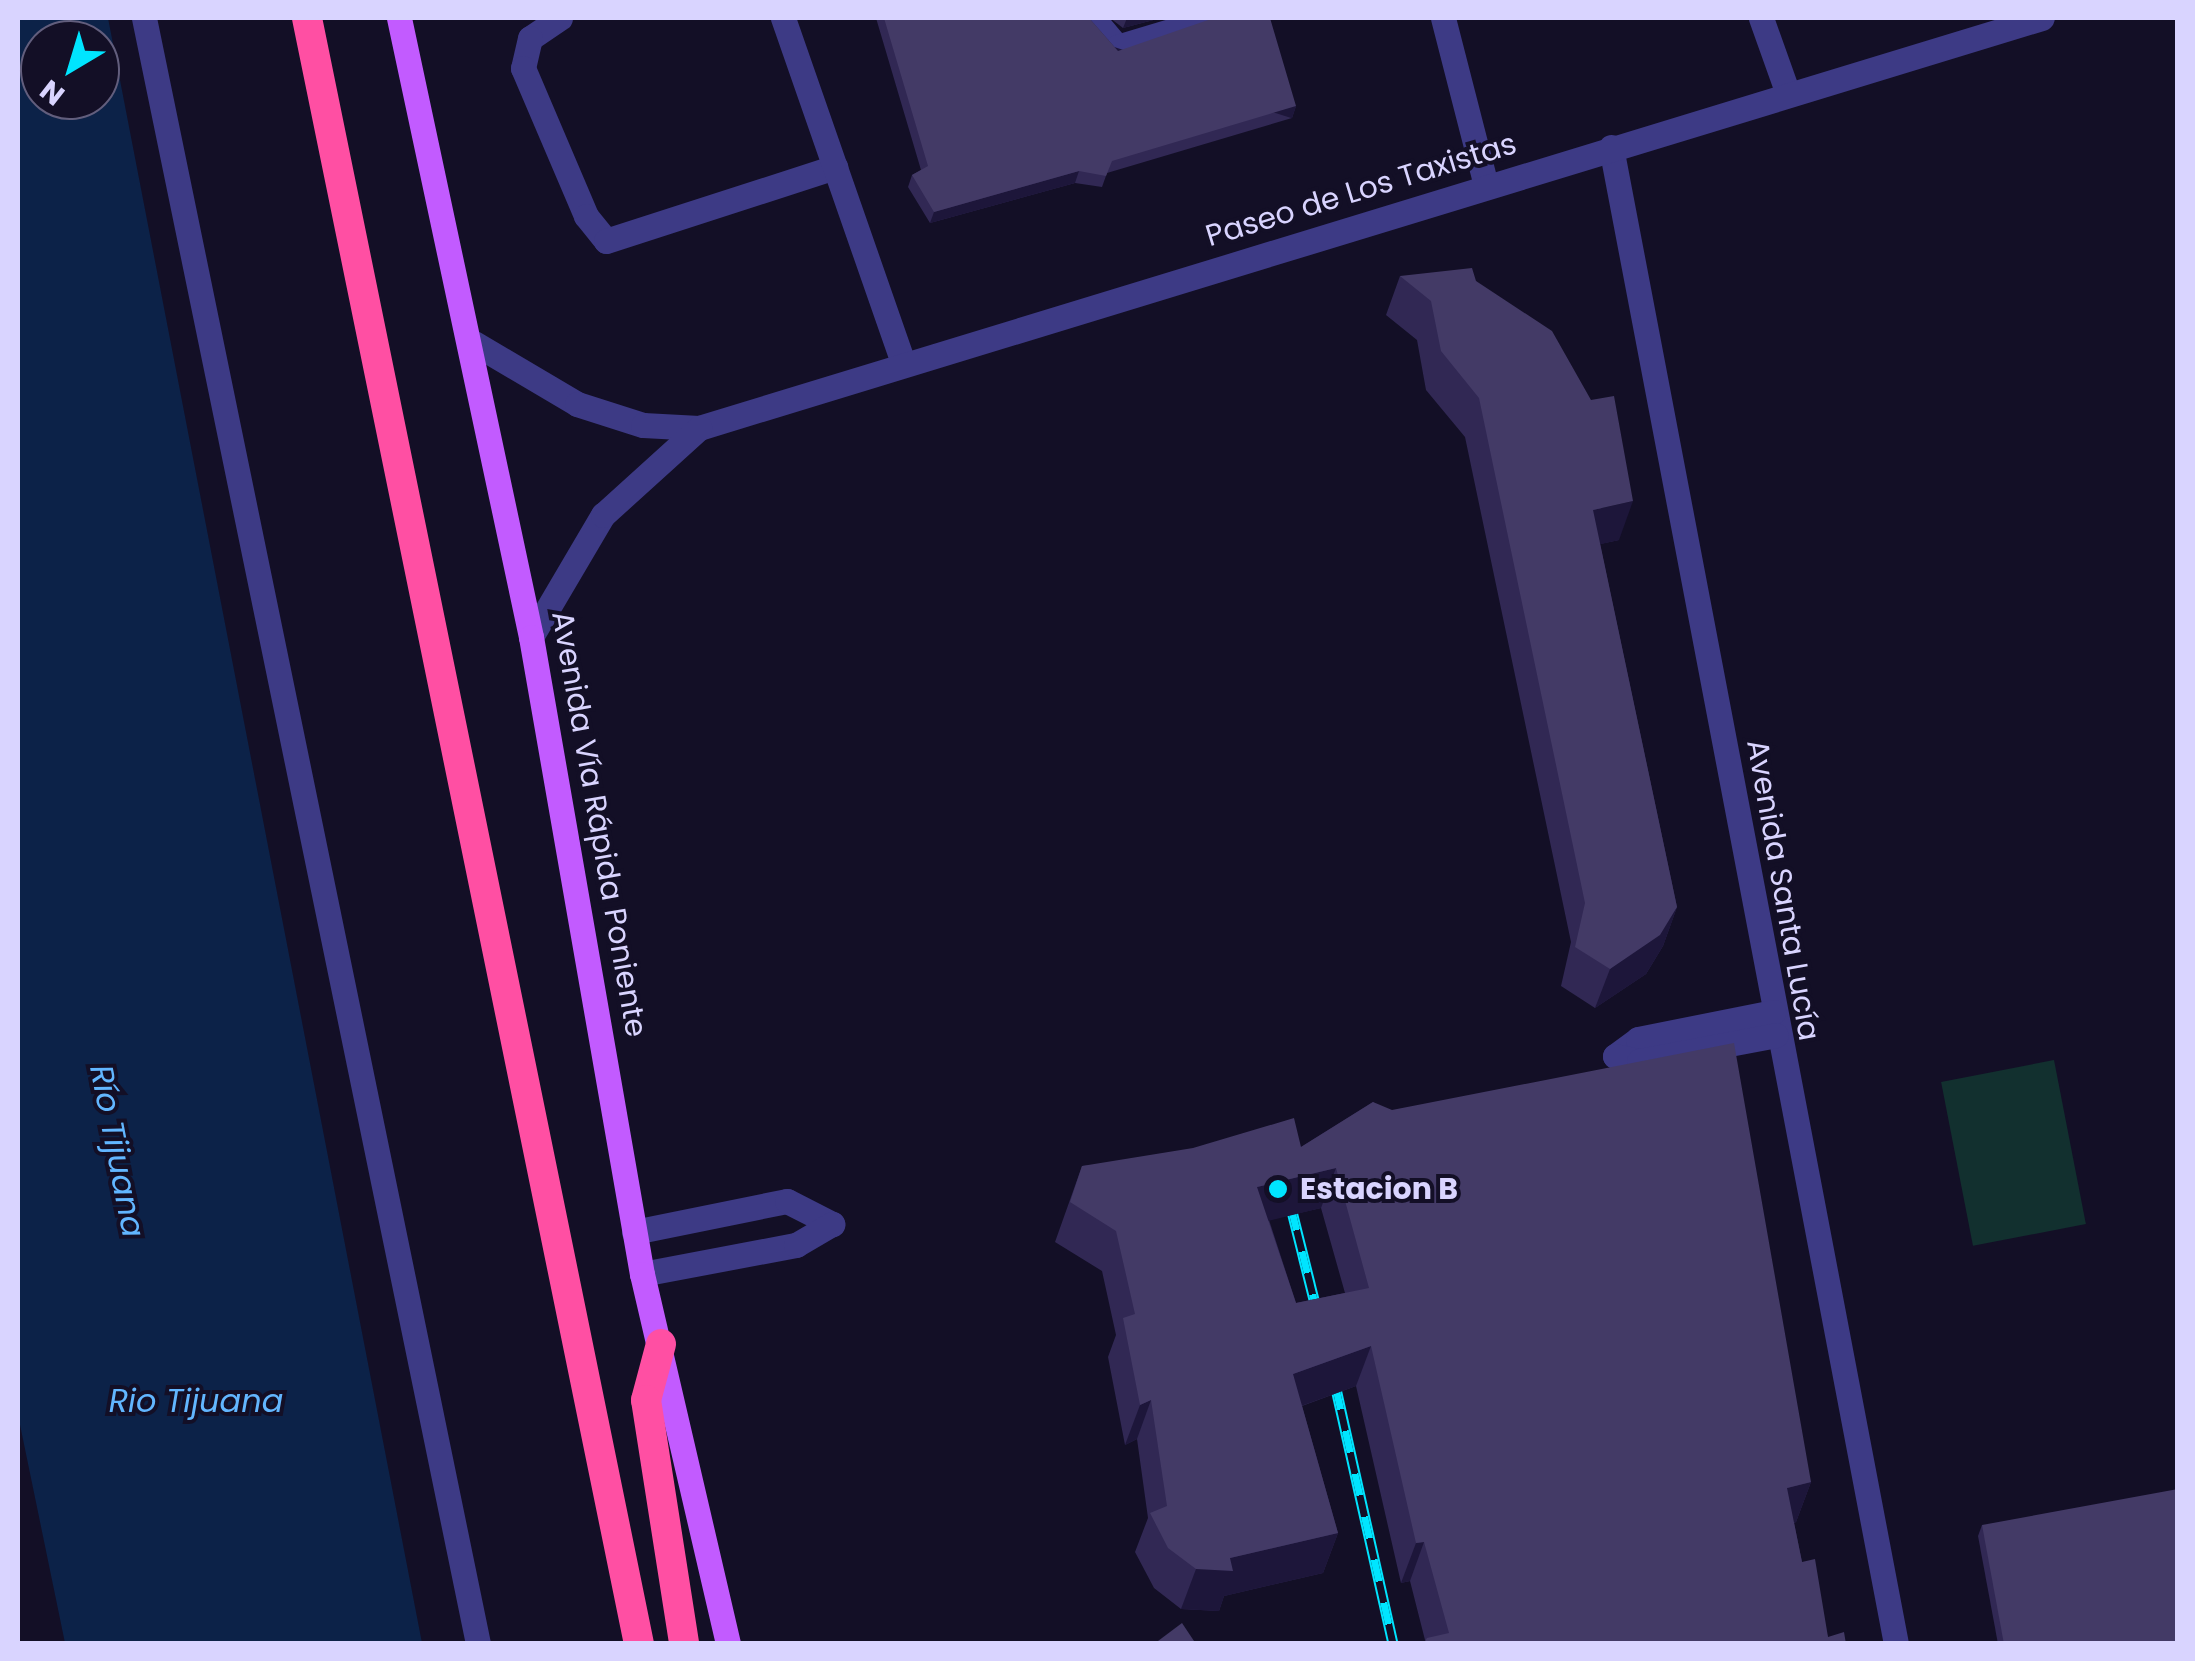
<!DOCTYPE html>
<meta charset="utf-8">
<style>
body{margin:0}
#map{position:relative;width:2195px;height:1661px;overflow:hidden;background:#130f26;font-family:Poppins,sans-serif}
div>[style]{position:absolute}
[style*='--x']{left:calc(var(--x)*1px);top:calc(var(--y)*1px);width:calc(var(--w)*1px);rotate:calc(var(--a)*1deg)}
.green>*{inset:0;background:#12302f;transform-origin:0 0}
.water>*{inset:0;background:#0c2248}
.minor>*{height:25px;margin:-12.5px;padding:0 12.5px;transform-origin:12.5px;border-radius:12.5px;background:#3d3a85}
.major>*{height:25px;margin:-12.5px;padding:0 12.5px;transform-origin:12.5px;border-radius:12.5px;background:#c25bff}
.highway>*{height:30px;margin:-15px;padding:0 15px;transform-origin:15px;border-radius:15px;background:#ff4fa3}
.rail>*{height:11px;margin-top:-5.5px;transform-origin:0;background:repeating-linear-gradient(90deg,#130f26 0 22px,#00e5ff 0 44px);box-sizing:border-box;border-block:2px solid #00e5ff}
.wall>*{inset:0;background:#312854}
.shaded-wall>*{inset:0;background:#1d163a;transform-origin:0 0}
.building>*{inset:0;background:#433a66}
.dots>*{width:28px;height:28px;translate:-50% -50%;box-sizing:border-box;border:5px solid #130f26;border-radius:50%}
span{translate:-50% -50%;white-space:nowrap;text-align:center;line-height:1.15;-webkit-text-stroke:8px #130f26;paint-order:stroke}
.street-label{font-size:30px;color:#d9d4ff}
.poi-label{font-size:30px;color:#d9d4ff;font-weight:700}
.left{translate:0 -50%;text-align:left}
.water-label{font-size:32px;color:#62b6ff;font-style:italic}
.frame{position:absolute;inset:0;border:20px solid #d9d4ff;pointer-events:none}
.north{position:absolute;left:20px;top:20px;width:100px;height:100px;box-sizing:border-box;background:#130f26;border:2px solid #625e7d;border-radius:50%;rotate:218deg;font-size:28px;font-weight:700;line-height:40px;text-align:center;color:#d9d4ff}
.north::after{content:'';display:block;margin:auto;width:35px;height:45px;background:#00e5ff;clip-path:polygon(50% 0,100% 100%,50% 72%,0 100%)}
</style>
<div id="map">
<div class="green">
<div style="left:2054px;top:1060px;width:167px;height:115px;rotate:79deg"></div>
</div>
<div class="water">
<div style="clip-path:polygon(evenodd,18px 18px,108px 18px,422px 1643px,65px 1643px,18px 1415px,18px 18px,40px 40px,100px 40px,100px 100px,40px 100px,40px 40px)"></div>
</div>
<div class="minor">
<div style="--x:144;--y:18;--w:1660;--a:78.39"></div>
<div style="--x:560;--y:18;--w:36;--a:146"></div>
<div style="--x:530;--y:38;--w:31;--a:103"></div>
<div style="--x:523;--y:68;--w:161;--a:66.9"></div>
<div style="--x:586;--y:216;--w:32;--a:51"></div>
<div style="--x:606;--y:241;--w:241;--a:-17.9"></div>
<div style="--x:783;--y:18;--w:365;--a:70.8"></div>
<div style="--x:1093;--y:18;--w:38;--a:50"></div>
<div style="--x:1117;--y:47;--w:100;--a:-16.8"></div>
<div style="--x:1443;--y:18;--w:172;--a:75.6"></div>
<div style="--x:1761;--y:18;--w:81;--a:70.4"></div>
<div style="--x:1611;--y:147;--w:1524;--a:79.22"></div>
<div style="--x:474;--y:343;--w:120;--a:30.6"></div>
<div style="--x:577;--y:404;--w:69;--a:17.7"></div>
<div style="--x:643;--y:425;--w:56;--a:3.1"></div>
<div style="--x:699;--y:428;--w:1404;--a:-16.98"></div>
<div style="--x:531;--y:637;--w:142;--a:-59.5"></div>
<div style="--x:603;--y:515;--w:130;--a:-42.2"></div>
<div style="--x:1615;--y:1056;--w:29;--a:-36"></div>
<div style="--x:1638;--y:1039;--w:138;--a:-11.3"></div>
<div style="--x:1615;--y:1056;--w:25;--a:12"></div>
<div style="--x:1639;--y:1061;--w:139;--a:-10.7"></div>
<div style="--x:634;--y:1232;--w:156;--a:-11.5"></div>
<div style="--x:787;--y:1201;--w:51;--a:27.1"></div>
<div style="--x:642;--y:1274;--w:157;--a:-10.7"></div>
<div style="--x:796;--y:1245;--w:42;--a:-30.3"></div>
</div>
<div class="major">
<div style="--x:399;--y:18;--w:633;--a:77.96"></div>
<div style="--x:531;--y:637;--w:647;--a:80.12"></div>
<div style="--x:642;--y:1274;--w:380;--a:76.9"></div>
</div>
<div class="highway">
<div style="--x:307;--y:18;--w:1660;--a:78.46"></div>
<div style="--x:661;--y:1344;--w:58;--a:105"></div>
<div style="--x:646;--y:1400;--w:247;--a:81.1"></div>
</div>
<div class="rail">
<div style="--x:1286;--y:1187;--w:144;--a:76"></div>
<div style="--x:1331;--y:1366;--w:285;--a:77.4"></div>
</div>
<div class="wall">
<div style="clip-path:polygon(876px 18px,1089px 18px,1118px 51px,1296px 106px,1292px 118px,1107px 173px,1102px 187px,1075px 183px,930px 223px,908px 187px,912px 175px,921px 170px)"></div>
<div style="clip-path:polygon(1110px 18px,1161px 18px,1123px 28px)"></div>
<div style="clip-path:polygon(1400px 276px,1476px 281px,1619px 540px,1600px 544px,1677px 907px,1663px 946px,1646px 974px,1595px 1008px,1561px 986px,1571px 942px,1465px 437px,1426px 390px,1417px 340px,1386px 315px)"></div>
<div style="clip-path:polygon(evenodd,1373px 1102px,1811px 1482px,1796px 1522px,1794px 1523px,1802px 1562px,1828px 1637px,1846px 1644px,1425px 1640px,1410px 1581px,1401px 1583px,1356px 1386px,1302px 1406px,1338px 1533px,1323px 1573px,1224px 1596px,1219px 1611px,1181px 1609px,1154px 1588px,1135px 1552px,1148px 1518px,1137px 1439px,1125px 1445px,1108px 1357px,1116px 1335px,1102px 1271px,1055px 1242px,1082px 1166px,1301px 1147px,1373px 1102px,1321px 1208px,1345px 1293px,1296px 1303px,1269px 1220px,1321px 1208px)"></div>
<div style="clip-path:polygon(1982px 1525px,2178px 1644px,1998px 1644px,1978px 1536px)"></div>
</div>
<div class="shaded-wall">
<div style="clip-path:polygon(1127px 18px,1161px 18px,1123px 28px)"></div>
<div style="left:1296px;top:106px;width:13px;height:192px;rotate:108deg"></div>
<div style="clip-path:polygon(1079px 171px,1075px 183px,930px 223px,934px 212px)"></div>
<div style="clip-path:polygon(1633px 501px,1619px 540px,1579px 549px,1593px 510px)"></div>
<div style="clip-path:polygon(1677px 907px,1663px 946px,1646px 974px,1595px 1008px,1610px 969px)"></div>
<div style="clip-path:polygon(1336px 1168px,1321px 1208px,1243px 1227px,1257px 1187px)"></div>
<div style="clip-path:polygon(1371px 1346px,1356px 1386px,1279px 1414px,1293px 1374px)"></div>
<div style="clip-path:polygon(1151px 1400px,1137px 1439px,1125px 1445px,1140px 1405px)"></div>
<div style="clip-path:polygon(1811px 1482px,1796px 1522px,1773px 1528px,1787px 1488px)"></div>
<div style="clip-path:polygon(1338px 1533px,1323px 1573px,1224px 1596px,1219px 1611px,1181px 1609px,1196px 1569px,1230px 1558px)"></div>
<div style="clip-path:polygon(1424px 1542px,1410px 1581px,1401px 1583px,1416px 1543px)"></div>
</div>
<div class="building">
<div style="clip-path:polygon(884px 18px,1089px 18px,1118px 51px,1214px 18px,1270px 18px,1296px 106px,1112px 161px,1106px 176px,1079px 171px,934px 212px,912px 175px,928px 166px)"></div>
<div style="clip-path:polygon(1472px 268px,1476px 281px,1552px 331px,1591px 400px,1614px 396px,1633px 501px,1593px 510px,1677px 907px,1660px 935px,1610px 969px,1575px 947px,1585px 903px,1479px 398px,1441px 351px,1431px 301px,1400px 276px)"></div>
<div style="clip-path:polygon(evenodd,1734px 1043px,1811px 1482px,1787px 1488px,1802px 1562px,1815px 1559px,1828px 1637px,1844px 1632px,1846px 1644px,1423px 1644px,1427px 1638px,1449px 1633px,1424px 1542px,1416px 1543px,1371px 1346px,1293px 1374px,1338px 1533px,1230px 1558px,1233px 1571px,1196px 1569px,1168px 1548px,1150px 1513px,1167px 1506px,1151px 1400px,1140px 1405px,1123px 1318px,1135px 1314px,1116px 1231px,1070px 1202px,1082px 1166px,1193px 1148px,1294px 1118px,1301px 1147px,1373px 1102px,1392px 1110px,1734px 1043px,1336px 1168px,1369px 1288px,1296px 1303px,1257px 1187px,1336px 1168px)"></div>
<div style="clip-path:polygon(2178px 1489px,2178px 1644px,2004px 1644px,1982px 1525px)"></div>
<div style="clip-path:polygon(1182px 1623px,1196px 1644px,1154px 1644px)"></div>
</div>
<div class="dots">
<div style="left:1278px;top:1189px;background:#00e5ff"></div>
</div>
<div class="street-label">
<span style="left:1361px;top:190px;rotate:-17deg">Paseo de Los Taxistas</span>
<span style="left:599px;top:824px;rotate:80deg">Avenida Vía Rápida Poniente</span>
<span style="left:1783px;top:890px;rotate:80deg">Avenida Santa Lucía</span>
</div>
<div class="poi-label">
<span class="left" style="left:1300px;top:1189px">Estacion B</span>
</div>
<div class="water-label">
<span style="left:117px;top:1151px;rotate:79deg">Río Tijuana</span>
<span style="left:196px;top:1401px">Rio Tijuana</span>
</div>
<div class="frame"></div>
<div class="north">N</div>
</div>
